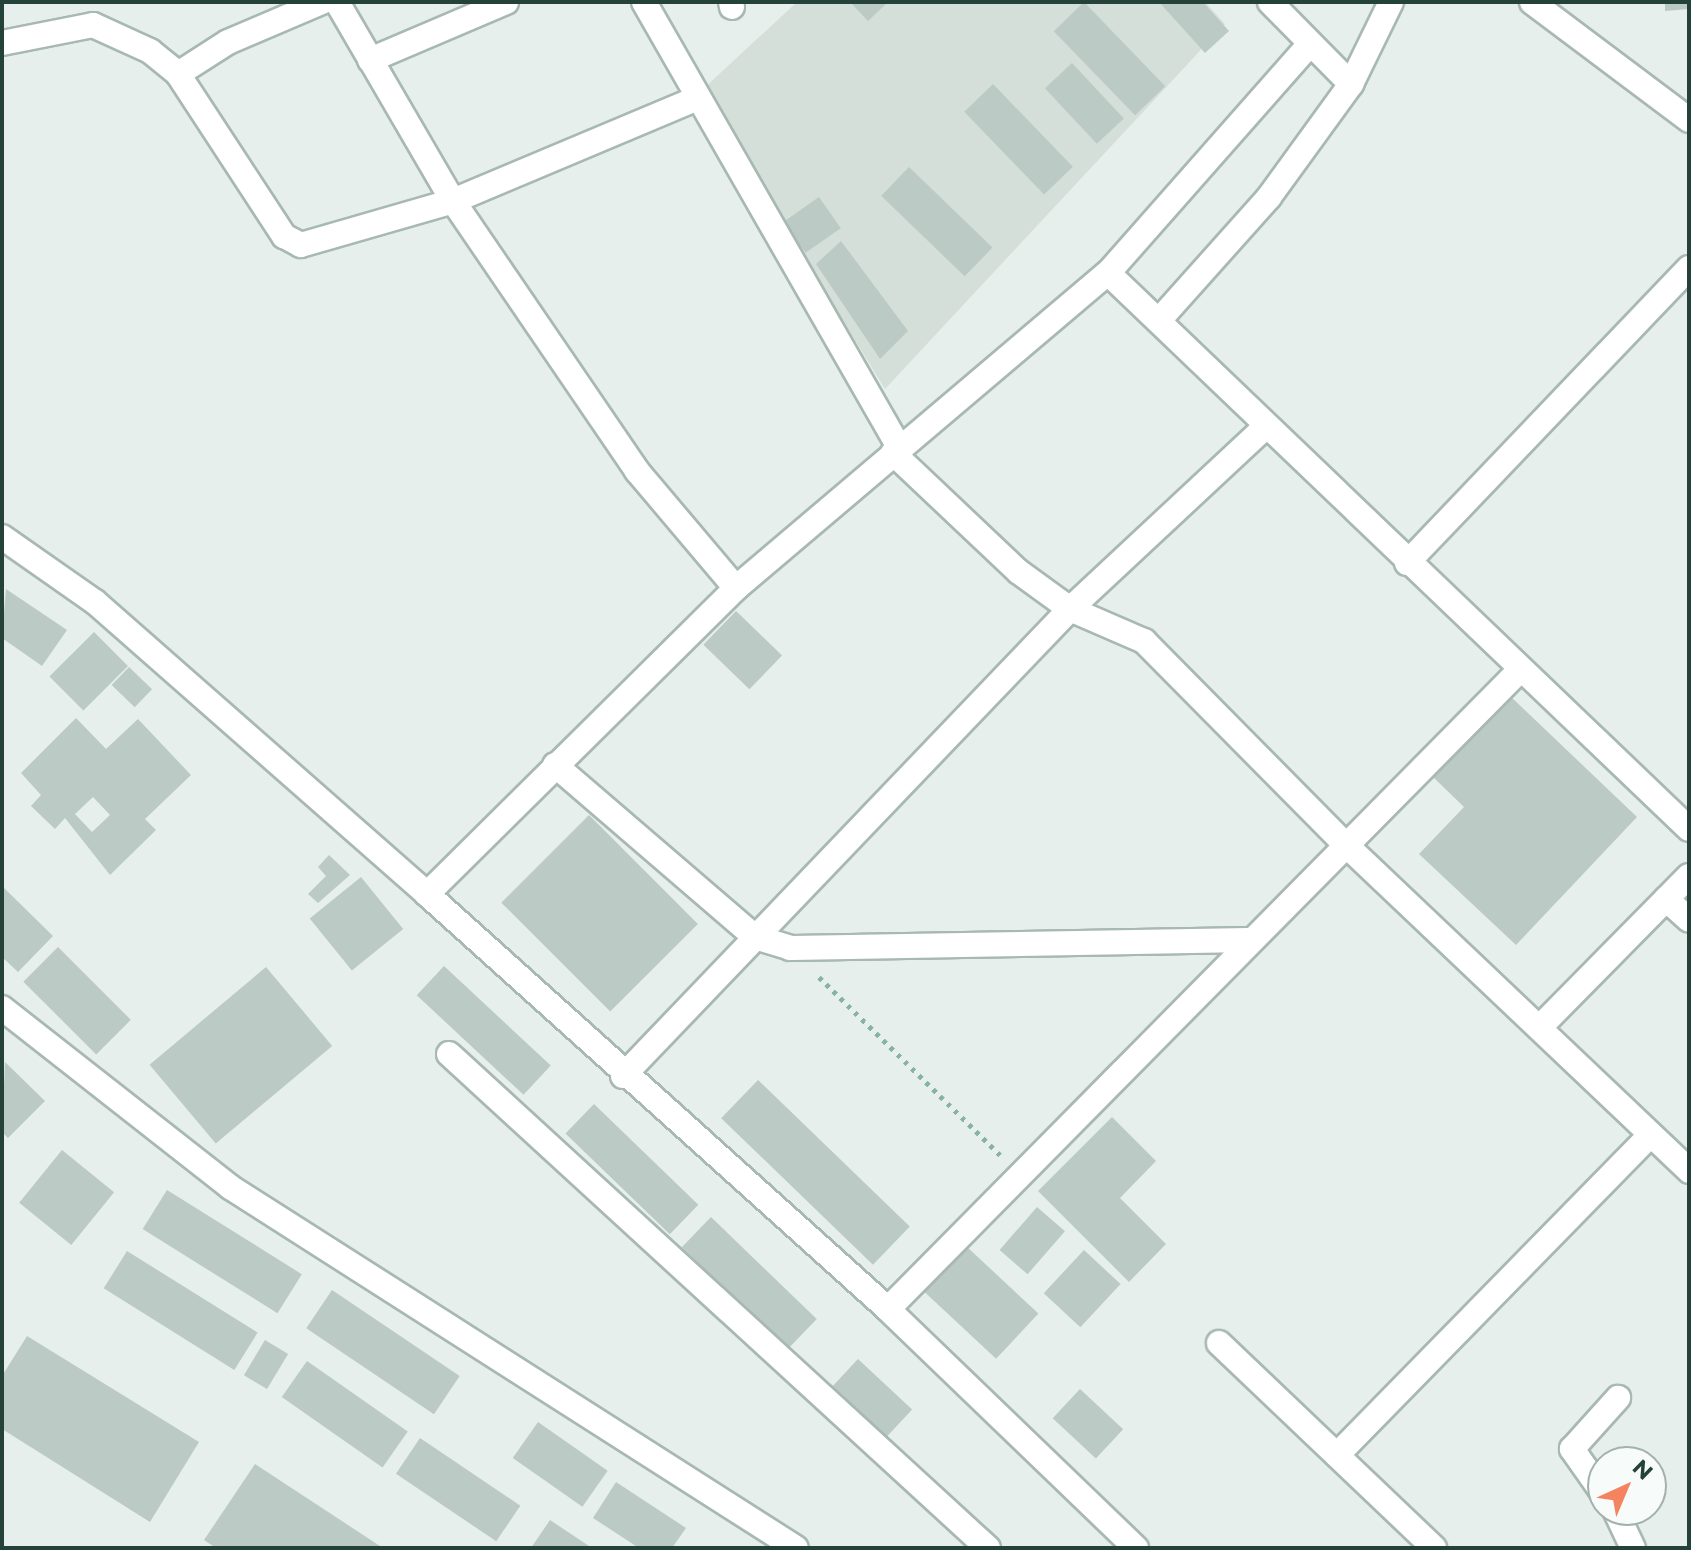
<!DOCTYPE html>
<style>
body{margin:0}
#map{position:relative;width:1691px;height:1550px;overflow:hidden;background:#e6efeb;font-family:Montserrat,sans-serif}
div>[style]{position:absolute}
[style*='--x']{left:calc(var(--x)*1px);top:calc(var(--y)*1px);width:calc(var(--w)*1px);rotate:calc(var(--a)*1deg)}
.built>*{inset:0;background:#d4dfda}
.building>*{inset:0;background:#bbcac4;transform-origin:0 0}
.path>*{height:5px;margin-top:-2.5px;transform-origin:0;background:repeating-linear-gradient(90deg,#86b3a5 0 4px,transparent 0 10px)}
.roads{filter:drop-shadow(2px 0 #a8b8b2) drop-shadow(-2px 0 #a8b8b2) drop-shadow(0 2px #a8b8b2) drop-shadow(0 -2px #a8b8b2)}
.minor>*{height:24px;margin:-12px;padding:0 12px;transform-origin:12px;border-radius:12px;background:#fff}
span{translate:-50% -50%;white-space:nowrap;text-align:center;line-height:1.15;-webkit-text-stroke:6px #f7fbf9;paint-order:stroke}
.frame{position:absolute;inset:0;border:4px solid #24423a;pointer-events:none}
.north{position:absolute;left:1587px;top:1446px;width:80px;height:80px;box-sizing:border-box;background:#f7fbf9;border:2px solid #a3b1ad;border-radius:50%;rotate:44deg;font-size:22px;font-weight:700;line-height:32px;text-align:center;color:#24423a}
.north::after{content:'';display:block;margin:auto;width:28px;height:36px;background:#f4845f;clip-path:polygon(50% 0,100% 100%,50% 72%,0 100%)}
</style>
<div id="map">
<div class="built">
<div style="clip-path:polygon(797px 2px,1205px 2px,1225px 24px,885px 389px,702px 90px)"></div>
</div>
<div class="building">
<div style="clip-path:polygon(850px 2px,888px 2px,868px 21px)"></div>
<div style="left:1084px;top:2px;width:117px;height:42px;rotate:46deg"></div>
<div style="clip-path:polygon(1159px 2px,1203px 2px,1229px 31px,1205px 53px)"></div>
<div style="clip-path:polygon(1665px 2px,1689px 2px,1689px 9px,1665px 11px)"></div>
<div style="left:1072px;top:63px;width:76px;height:37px;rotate:47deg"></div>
<div style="left:993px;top:84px;width:115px;height:40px;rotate:46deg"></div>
<div style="left:909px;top:167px;width:116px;height:40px;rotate:44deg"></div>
<div style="left:819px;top:197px;width:38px;height:43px;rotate:55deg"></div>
<div style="clip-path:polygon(841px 241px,908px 331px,880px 359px,816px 264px)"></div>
<div style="clip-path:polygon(6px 589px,67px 630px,42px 666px,2px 638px)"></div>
<div style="left:736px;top:611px;width:64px;height:47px;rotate:44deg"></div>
<div style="left:94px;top:632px;width:48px;height:63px;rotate:45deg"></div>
<div style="left:129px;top:667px;width:32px;height:25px;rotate:44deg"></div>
<div style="clip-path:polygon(1508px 694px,1637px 817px,1516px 945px,1419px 854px,1464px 807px,1431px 775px)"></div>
<div style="clip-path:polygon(evenodd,76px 718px,106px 749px,138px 719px,191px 775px,145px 819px,156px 830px,110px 875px,65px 818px,55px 829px,31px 806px,41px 795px,21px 773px,76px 718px,93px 797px,110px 815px,92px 832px,75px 814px,93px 797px)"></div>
<div style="left:589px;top:815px;width:154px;height:124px;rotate:45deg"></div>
<div style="clip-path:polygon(329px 855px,350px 875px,318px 903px,308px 894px,326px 876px,318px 867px)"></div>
<div style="left:361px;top:877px;width:67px;height:66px;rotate:51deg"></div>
<div style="clip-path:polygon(2px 886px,53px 936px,18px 972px,2px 957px)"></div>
<div style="left:58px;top:947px;width:103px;height:49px;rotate:45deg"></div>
<div style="left:444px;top:966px;width:146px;height:40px;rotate:43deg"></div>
<div style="left:266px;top:967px;width:103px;height:152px;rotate:50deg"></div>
<div style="clip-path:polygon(5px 1062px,45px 1101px,8px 1138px,2px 1132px)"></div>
<div style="left:758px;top:1080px;width:211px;height:53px;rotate:44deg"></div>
<div style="left:594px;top:1104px;width:145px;height:41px;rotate:44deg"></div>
<div style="clip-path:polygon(1112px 1117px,1156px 1161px,1120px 1198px,1166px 1244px,1129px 1282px,1038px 1191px)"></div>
<div style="left:62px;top:1150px;width:67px;height:68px;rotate:39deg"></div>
<div style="left:167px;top:1190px;width:159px;height:46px;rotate:32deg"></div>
<div style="left:1037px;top:1207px;width:37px;height:57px;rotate:41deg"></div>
<div style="left:711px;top:1217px;width:147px;height:42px;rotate:44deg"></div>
<div style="left:966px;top:1246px;width:99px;height:62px;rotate:43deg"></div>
<div style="left:1084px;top:1250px;width:50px;height:59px;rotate:43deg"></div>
<div style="left:127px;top:1251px;width:154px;height:44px;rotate:32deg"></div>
<div style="left:332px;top:1290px;width:154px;height:46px;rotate:34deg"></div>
<div style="clip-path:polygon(27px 1336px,199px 1442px,150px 1522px,2px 1429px,2px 1376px)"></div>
<div style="left:265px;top:1340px;width:27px;height:41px;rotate:31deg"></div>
<div style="left:858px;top:1359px;width:74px;height:40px;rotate:43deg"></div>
<div style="left:307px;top:1361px;width:123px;height:44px;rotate:35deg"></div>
<div style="left:1080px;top:1389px;width:59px;height:40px;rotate:43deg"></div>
<div style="left:538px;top:1422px;width:85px;height:44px;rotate:35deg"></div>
<div style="left:420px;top:1438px;width:121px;height:43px;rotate:34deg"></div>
<div style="clip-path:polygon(255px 1464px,383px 1548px,216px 1548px,204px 1540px)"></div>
<div style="clip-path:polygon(616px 1482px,686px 1528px,672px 1548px,639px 1548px,593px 1518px)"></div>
<div style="clip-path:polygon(550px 1520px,592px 1548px,531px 1548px)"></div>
</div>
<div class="path">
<div style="--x:819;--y:977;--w:254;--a:44.5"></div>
</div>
<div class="roads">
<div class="minor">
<div style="--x:337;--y:2;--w:230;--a:59.8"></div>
<div style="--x:453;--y:201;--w:327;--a:55.7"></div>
<div style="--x:637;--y:471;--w:153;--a:49.8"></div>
<div style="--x:644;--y:2;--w:513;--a:60.19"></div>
<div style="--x:731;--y:2;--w:5;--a:79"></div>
<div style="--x:1270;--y:2;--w:115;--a:45.4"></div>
<div style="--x:1532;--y:2;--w:196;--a:36.9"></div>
<div style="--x:2;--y:43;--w:93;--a:-11.2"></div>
<div style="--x:93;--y:25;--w:63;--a:24.5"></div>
<div style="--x:150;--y:51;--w:36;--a:39"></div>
<div style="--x:178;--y:74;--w:194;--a:56.8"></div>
<div style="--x:284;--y:236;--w:19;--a:28"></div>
<div style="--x:301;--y:245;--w:158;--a:-16.1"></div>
<div style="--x:453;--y:201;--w:266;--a:-22.8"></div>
<div style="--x:370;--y:60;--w:148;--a:-23.1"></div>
<div style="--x:178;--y:74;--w:59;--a:-32.6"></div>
<div style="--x:228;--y:42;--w:102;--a:-23.1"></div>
<div style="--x:1108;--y:273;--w:804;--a:43.74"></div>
<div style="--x:1161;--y:318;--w:162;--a:-48.2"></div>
<div style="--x:1269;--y:197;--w:140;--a:-54"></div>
<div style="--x:1351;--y:84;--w:91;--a:-64"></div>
<div style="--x:893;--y:453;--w:173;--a:43.4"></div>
<div style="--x:1019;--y:572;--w:63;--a:36"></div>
<div style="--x:1070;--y:609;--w:81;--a:23.4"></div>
<div style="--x:1144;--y:641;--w:286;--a:45.3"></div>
<div style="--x:1345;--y:844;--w:475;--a:43.5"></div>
<div style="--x:2;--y:537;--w:113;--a:35"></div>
<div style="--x:95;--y:602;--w:442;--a:41.3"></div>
<div style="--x:1407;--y:563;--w:408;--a:-46.3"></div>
<div style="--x:555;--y:765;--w:264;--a:40.7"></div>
<div style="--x:755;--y:937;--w:37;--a:17"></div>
<div style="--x:790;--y:948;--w:461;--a:-1"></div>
<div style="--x:1666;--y:899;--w:31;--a:42"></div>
<div style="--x:2;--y:1008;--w:290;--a:38.1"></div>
<div style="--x:230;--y:1187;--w:671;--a:32.53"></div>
<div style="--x:1540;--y:1027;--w:212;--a:-45.4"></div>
<div style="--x:449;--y:1054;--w:731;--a:42.51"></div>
<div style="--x:623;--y:1076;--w:646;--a:-46.25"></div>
<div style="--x:1070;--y:609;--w:267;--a:-43"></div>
<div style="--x:888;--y:1309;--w:899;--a:-45.32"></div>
<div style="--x:1219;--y:1343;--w:297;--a:43.6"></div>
<div style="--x:1337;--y:1455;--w:448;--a:-45.6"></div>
<div style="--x:1603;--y:1493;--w:54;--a:-125.2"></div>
<div style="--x:1572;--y:1449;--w:69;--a:-48"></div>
<div style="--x:1615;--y:1510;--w:42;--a:64.7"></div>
<div style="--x:1136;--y:1548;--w:344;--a:-136.1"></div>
<div style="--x:888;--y:1309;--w:620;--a:-138.01"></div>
<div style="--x:427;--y:894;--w:435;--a:-44.7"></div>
<div style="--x:736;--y:588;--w:487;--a:-40.3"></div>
<div style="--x:1108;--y:273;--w:304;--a:-48.6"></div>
</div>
</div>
<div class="frame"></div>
<div class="north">N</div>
</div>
